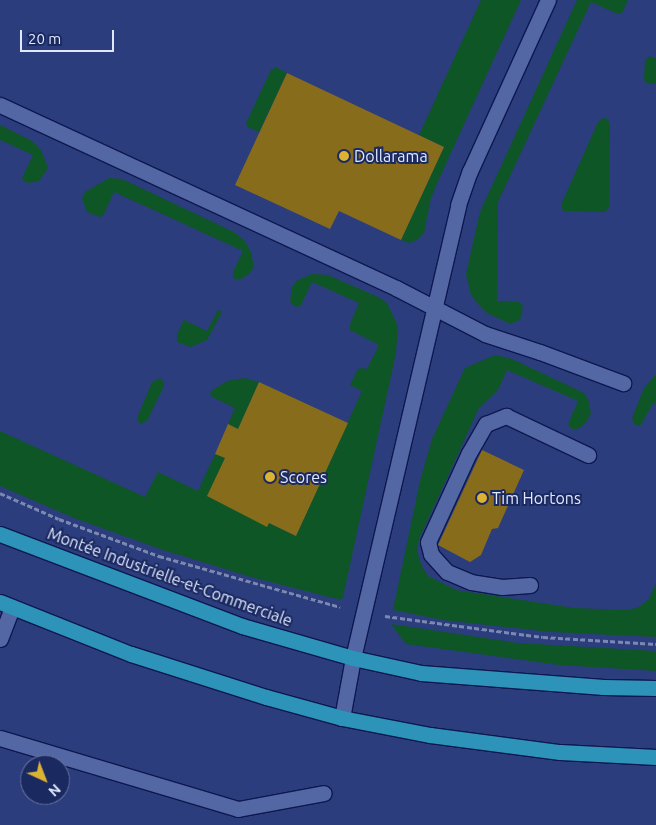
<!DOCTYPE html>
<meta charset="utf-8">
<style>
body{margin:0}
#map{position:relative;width:656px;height:825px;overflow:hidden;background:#24346d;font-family:Ubuntu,sans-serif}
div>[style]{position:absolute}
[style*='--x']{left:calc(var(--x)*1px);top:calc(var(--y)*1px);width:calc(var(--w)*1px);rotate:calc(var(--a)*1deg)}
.built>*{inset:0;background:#2c3d7d}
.green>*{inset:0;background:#0e5625}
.building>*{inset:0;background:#876c1b}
.path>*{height:3px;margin-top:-1.5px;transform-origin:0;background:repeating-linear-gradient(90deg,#7b88b0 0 5px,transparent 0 7.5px)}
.roads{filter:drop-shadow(1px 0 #0e184f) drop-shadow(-1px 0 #0e184f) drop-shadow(0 1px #0e184f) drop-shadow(0 -1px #0e184f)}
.minor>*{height:15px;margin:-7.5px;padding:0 7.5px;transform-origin:7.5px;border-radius:7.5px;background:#5367a5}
.major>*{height:15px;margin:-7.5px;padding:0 7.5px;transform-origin:7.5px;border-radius:7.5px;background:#2d93b8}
.dots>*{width:14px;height:14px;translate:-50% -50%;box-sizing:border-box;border:2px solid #1b2961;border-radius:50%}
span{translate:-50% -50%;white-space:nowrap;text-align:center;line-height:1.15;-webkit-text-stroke:4px #1b2961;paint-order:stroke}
.poi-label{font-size:16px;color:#dfe8fd}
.left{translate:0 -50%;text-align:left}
.street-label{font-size:16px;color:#dfe8fd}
.north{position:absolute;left:20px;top:755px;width:50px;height:50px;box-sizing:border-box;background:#1b2961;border:1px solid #69759f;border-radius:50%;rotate:137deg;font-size:14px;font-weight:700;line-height:20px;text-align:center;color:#dfe8fd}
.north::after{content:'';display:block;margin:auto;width:18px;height:22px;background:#dcb233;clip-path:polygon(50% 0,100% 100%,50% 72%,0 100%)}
.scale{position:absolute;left:20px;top:30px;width:94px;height:22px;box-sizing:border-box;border:2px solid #dfe8fd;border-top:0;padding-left:6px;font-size:15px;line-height:18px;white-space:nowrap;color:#dfe8fd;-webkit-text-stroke:4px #1b2961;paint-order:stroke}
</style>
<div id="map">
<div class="built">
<div style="clip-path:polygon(evenodd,0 0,656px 0,656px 825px,0 825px,0 0,30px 765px,60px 765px,60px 795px,30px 795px,30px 765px)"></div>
</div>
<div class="green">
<div style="clip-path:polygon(481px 0,521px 0,439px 179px,431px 198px,424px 233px,418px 239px,410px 243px,401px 240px,444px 147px,419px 135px)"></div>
<div style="clip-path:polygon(577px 0,628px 0,622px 13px,618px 14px,591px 2px,498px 202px,497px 301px,519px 302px,523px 307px,520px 320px,510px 324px,487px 313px,478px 304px,471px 295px,466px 274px,480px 212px)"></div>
<div style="clip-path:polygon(650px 56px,656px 59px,656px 84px,648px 84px,644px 80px,645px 60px)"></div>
<div style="clip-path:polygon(276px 67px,287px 73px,259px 132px,248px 127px,246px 123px,271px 70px)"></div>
<div style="clip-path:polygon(605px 117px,610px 122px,609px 208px,604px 212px,563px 211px,561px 205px,598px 122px)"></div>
<div style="clip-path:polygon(0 125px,32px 141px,41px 150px,48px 168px,39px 181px,29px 183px,24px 181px,22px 178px,33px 155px,0 140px)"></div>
<div style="clip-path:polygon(109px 178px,122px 179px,234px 232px,244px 240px,251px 252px,254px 267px,248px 275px,239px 280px,233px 278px,233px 272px,243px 251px,114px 192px,104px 214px,100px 217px,87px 212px,82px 198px,85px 192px)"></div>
<div style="clip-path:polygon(312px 274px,328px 275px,378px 297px,387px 303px,398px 326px,396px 353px,343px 597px,341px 600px,251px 577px,160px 549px,74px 518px,0 486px,0 431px,145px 497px,158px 472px,198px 491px,215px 454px,225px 458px,208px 496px,267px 526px,269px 523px,296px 536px,362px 391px,350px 385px,358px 369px,362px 368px,367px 369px,379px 345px,350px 330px,350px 324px,359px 303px,312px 282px,301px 305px,298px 307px,294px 306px,290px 301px,292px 287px,298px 280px)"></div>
<div style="clip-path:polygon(218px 310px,221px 311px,221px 314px,207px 340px,191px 347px,177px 342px,177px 334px,184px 320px,207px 331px)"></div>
<div style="clip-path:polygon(495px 355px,512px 359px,584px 393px,588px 399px,591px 413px,586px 423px,576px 430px,572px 429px,568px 424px,578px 401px,507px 370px,498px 390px,479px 408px,419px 539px,417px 551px,422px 567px,428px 576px,456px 590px,574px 608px,628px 610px,639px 607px,649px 599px,656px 583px,656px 637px,551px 632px,443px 620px,393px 610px,420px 481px,432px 439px,465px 368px)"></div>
<div style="clip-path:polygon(656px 374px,656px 404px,653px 403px,641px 425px,638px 426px,634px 424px,632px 418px,644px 388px)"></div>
<div style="clip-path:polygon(160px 378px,164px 382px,164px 386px,147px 421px,140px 424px,137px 418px,152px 382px)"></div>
<div style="clip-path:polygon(245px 378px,259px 382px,238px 429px,228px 424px,235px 408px,212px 397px,210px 392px,227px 381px)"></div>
<div style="clip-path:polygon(391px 624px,518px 643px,656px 651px,656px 671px,559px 665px,406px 644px)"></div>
</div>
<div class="building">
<div style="clip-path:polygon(287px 73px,444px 147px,401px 240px,339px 211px,330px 229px,235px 185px)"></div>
<div style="clip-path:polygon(259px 382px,348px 423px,296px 536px,269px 523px,267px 527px,207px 496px,225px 458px,215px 454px,228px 424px,238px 429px)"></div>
<div style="clip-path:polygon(482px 450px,524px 470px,498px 528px,492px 529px,481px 555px,470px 562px,438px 545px)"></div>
</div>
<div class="path">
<div style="--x:0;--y:493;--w:64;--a:23.8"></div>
<div style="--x:59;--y:519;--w:107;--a:20.3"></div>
<div style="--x:159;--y:556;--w:188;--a:15.7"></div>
<div style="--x:385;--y:616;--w:159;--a:7.6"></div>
<div style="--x:543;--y:637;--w:113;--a:3.5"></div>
</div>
<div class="roads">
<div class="minor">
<div style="--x:0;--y:105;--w:436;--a:24.8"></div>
<div style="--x:396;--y:288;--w:100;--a:27.3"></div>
<div style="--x:485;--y:334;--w:58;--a:18.1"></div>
<div style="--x:540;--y:352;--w:89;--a:20.5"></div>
<div style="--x:530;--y:585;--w:28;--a:176"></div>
<div style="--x:502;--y:587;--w:31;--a:-171"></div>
<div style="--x:471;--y:582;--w:26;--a:-157"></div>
<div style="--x:447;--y:572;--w:24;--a:-132"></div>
<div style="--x:431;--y:554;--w:12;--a:-104"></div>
<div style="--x:428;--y:542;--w:98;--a:-65.3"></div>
<div style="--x:469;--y:453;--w:34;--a:-60"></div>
<div style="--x:486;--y:424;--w:22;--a:-22"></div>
<div style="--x:506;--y:416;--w:91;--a:25.4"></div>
<div style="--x:0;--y:639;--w:34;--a:-69"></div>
<div style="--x:342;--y:718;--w:61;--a:-79.6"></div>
<div style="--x:353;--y:658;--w:465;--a:-76.9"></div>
<div style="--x:458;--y:205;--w:36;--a:-71"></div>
<div style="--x:470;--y:171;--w:188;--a:-65.5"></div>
<div style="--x:0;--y:738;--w:248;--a:16.6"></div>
<div style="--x:238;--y:809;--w:87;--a:-10.5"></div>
</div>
<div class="major">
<div style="--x:0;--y:534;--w:259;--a:20.8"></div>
<div style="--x:242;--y:626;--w:116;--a:16.1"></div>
<div style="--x:353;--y:658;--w:70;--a:12.4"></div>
<div style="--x:421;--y:673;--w:183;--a:4.4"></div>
<div style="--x:603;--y:687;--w:53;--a:1.1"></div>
<div style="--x:0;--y:602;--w:141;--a:21.7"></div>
<div style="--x:131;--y:654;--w:142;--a:17.7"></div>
<div style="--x:266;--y:697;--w:79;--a:15.4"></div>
<div style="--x:342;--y:718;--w:90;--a:10.9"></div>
<div style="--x:430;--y:735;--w:131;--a:7.5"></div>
<div style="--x:560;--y:752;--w:96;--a:3"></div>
</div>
</div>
<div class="dots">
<div style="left:344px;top:156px;background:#dcb233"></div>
<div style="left:270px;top:477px;background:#dcb233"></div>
<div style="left:482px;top:498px;background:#dcb233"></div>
</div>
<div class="poi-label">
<span class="left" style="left:354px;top:156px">Dollarama</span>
<span class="left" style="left:280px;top:477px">Scores</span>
<span class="left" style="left:492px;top:498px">Tim Hortons</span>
</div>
<div class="street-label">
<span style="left:170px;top:577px;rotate:20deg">Montée Industrielle-et-Commerciale</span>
</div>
<div class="north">N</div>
<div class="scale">20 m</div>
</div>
